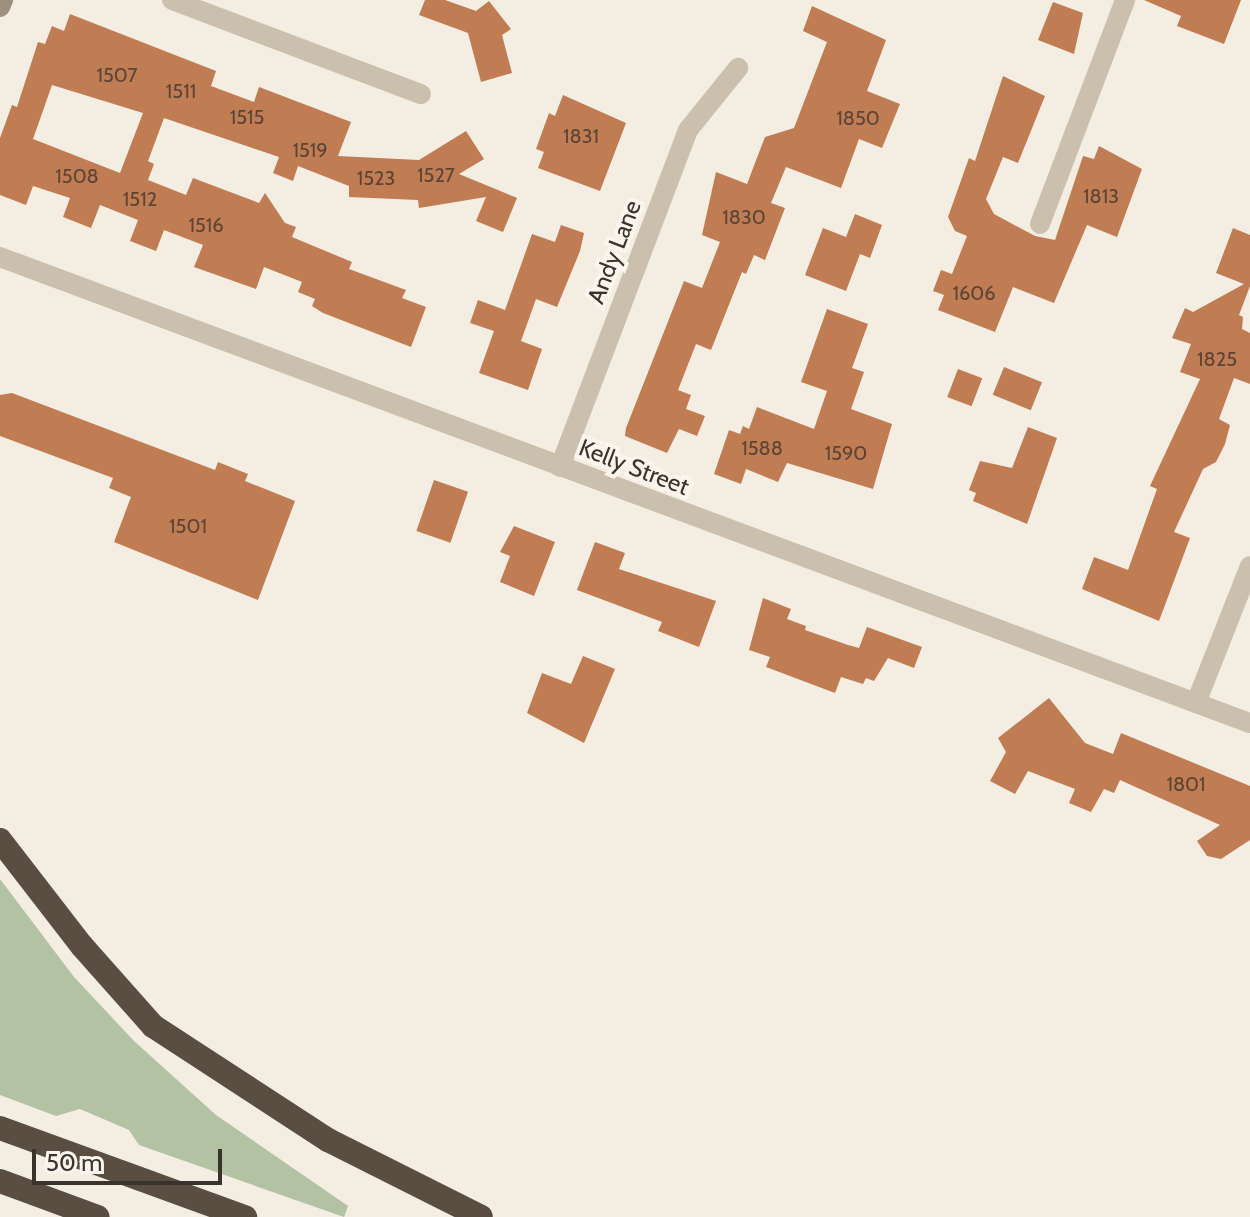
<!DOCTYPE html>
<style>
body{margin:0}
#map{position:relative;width:1250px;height:1217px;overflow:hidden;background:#f3ede2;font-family:Cabin,sans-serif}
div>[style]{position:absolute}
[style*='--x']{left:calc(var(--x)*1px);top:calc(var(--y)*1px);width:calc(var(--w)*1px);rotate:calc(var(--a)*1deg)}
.green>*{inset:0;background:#b2c2a2}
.building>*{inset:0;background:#c07c52;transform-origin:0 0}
.street>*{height:20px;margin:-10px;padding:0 10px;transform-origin:10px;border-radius:10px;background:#cbbfae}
.secondary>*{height:20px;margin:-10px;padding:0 10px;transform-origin:10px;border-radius:10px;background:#9f8f7f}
.highway>*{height:24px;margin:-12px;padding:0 12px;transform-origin:12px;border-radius:12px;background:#5a4e43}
span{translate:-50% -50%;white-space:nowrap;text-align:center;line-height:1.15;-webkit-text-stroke:8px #faf6ee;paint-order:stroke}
.number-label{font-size:20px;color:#5c4436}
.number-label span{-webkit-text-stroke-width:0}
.street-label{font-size:24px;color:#3a322c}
.scale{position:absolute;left:32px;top:1149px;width:190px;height:36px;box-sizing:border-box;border:4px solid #3a322c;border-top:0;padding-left:10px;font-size:24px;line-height:28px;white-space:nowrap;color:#3a322c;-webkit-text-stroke:6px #faf6ee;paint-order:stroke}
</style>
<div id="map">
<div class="green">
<div style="clip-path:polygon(0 879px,74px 977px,134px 1041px,216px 1115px,348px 1206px,344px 1217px,139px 1145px,129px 1130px,80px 1109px,56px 1116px,0 1095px)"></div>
</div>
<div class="building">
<div style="clip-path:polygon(425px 0,445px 0,476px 11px,489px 1px,511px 29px,502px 35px,512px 73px,481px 82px,468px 33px,419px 15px)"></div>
<div style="clip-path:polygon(1144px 0,1241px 0,1224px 44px,1177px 26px,1181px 16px)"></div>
<div style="clip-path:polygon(1053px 2px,1083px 13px,1074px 54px,1038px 40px)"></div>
<div style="clip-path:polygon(812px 6px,886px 40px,867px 91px,900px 104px,882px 148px,859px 139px,841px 188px,786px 167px,771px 203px,785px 208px,765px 260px,754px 255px,746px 274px,742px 272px,711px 350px,696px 344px,678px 390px,691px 395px,686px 409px,705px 416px,697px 436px,679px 429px,667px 453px,625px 436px,626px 428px,684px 281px,702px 288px,720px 242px,702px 235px,716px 172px,747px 184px,765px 137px,794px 128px,827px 42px,803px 31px)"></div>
<div style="clip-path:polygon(evenodd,70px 14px,216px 71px,211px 86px,254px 102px,259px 87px,351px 122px,338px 156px,419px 160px,466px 131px,484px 159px,459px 174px,517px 198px,503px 232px,476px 221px,486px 197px,419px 208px,418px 200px,349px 197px,349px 186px,298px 166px,293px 181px,273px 173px,279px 157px,164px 118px,148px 161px,154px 164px,148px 180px,186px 195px,193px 178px,259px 203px,265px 193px,285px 223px,296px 227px,292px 237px,352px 262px,349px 269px,406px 290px,402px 298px,426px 307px,411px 347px,323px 313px,312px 306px,315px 299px,298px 292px,302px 282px,264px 267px,256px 289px,194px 267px,203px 245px,164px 230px,156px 251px,130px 241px,138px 220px,100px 205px,91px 228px,63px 217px,70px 198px,33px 186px,26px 205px,0 195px,0 138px,12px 105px,17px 107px,38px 42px,45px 44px,52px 26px,64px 31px,70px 14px,52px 85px,143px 113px,120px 173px,33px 139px,52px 85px)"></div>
<div style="clip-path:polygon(1003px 76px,1045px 96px,1018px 163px,1003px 157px,986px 199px,994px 214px,1035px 236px,1055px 240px,1083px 156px,1094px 159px,1099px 146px,1142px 169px,1117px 237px,1087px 225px,1054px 303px,1013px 287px,995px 332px,938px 310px,944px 295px,933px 291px,941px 270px,952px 274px,967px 236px,955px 231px,948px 217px,969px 158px,975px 161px)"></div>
<div style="clip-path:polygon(563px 95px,626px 123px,600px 191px,538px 168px,544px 152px,536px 149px,549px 113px,555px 116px)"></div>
<div style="clip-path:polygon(855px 214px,882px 225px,870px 258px,860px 254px,846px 291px,805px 275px,823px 228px,846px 237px)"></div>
<div style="clip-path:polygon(561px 225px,584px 233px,580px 251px,557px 307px,536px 299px,521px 341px,542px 349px,528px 390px,479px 373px,494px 331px,470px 323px,478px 300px,505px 310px,532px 234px,555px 242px)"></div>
<div style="clip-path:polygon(1233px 228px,1250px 235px,1250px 286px,1239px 315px,1243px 317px,1242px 329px,1250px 333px,1250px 384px,1234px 378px,1219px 419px,1230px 425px,1225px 444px,1216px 462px,1203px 469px,1174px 532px,1190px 538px,1159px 621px,1082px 589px,1094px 557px,1128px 570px,1157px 489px,1150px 486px,1200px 379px,1180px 372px,1191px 344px,1172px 338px,1185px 308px,1193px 312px,1244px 284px,1216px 273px)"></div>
<div style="clip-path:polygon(827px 309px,868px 324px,852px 368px,864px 372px,851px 409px,892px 424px,873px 489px,787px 463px,778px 482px,746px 469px,741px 484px,714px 474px,729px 430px,740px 434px,743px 426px,749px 429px,757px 407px,814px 429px,827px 391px,801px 382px)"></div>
<div style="left:1004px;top:367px;width:41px;height:30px;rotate:22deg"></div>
<div style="left:958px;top:369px;width:26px;height:30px;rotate:21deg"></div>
<div style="clip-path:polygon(12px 393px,215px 470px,218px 462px,248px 474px,245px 481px,295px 501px,258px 600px,114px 542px,131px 497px,109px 488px,113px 478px,0 436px,0 395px)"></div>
<div style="clip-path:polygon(1028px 427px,1057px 438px,1027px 524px,973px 501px,976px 493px,969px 490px,980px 461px,1012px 468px)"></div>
<div style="left:434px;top:480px;width:36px;height:54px;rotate:19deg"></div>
<div style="clip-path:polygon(514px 526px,555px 542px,534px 596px,500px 582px,510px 556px,500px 552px)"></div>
<div style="clip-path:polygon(595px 542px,625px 553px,619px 569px,716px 601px,699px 647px,658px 631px,662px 622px,577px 590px)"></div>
<div style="clip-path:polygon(763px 598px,791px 609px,787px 619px,806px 626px,805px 630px,848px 645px,859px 648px,867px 627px,922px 647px,914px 668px,888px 658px,874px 681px,866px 678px,863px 684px,841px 677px,835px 693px,766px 667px,770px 657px,749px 650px)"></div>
<div style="clip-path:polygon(583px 656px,615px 669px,584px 743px,527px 713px,542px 673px,571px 684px)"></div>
<div style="clip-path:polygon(1049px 698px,1085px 743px,1113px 754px,1121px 733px,1250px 786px,1250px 840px,1221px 859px,1207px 856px,1197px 841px,1220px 825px,1120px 780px,1114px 793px,1104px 789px,1091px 812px,1069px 803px,1075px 789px,1028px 771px,1015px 794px,990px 781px,1006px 752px,998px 738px)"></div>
</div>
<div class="street">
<div style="--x:172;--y:0;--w:266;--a:20.7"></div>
<div style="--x:1040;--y:224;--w:240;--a:-69.2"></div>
<div style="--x:0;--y:257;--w:1334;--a:20.45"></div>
<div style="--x:560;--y:467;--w:360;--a:-69.2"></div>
<div style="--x:688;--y:130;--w:80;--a:-51.1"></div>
<div style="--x:1196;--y:703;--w:147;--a:-68.5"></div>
</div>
<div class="secondary">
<div style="--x:0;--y:7;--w:8;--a:-67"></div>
</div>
<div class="highway">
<div style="--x:0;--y:840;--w:134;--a:52.3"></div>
<div style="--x:82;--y:946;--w:107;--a:48.4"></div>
<div style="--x:153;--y:1026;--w:209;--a:33.1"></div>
<div style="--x:328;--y:1140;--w:171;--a:26.7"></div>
<div style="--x:0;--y:1128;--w:261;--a:20"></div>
<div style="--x:0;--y:1181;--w:104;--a:20.2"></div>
</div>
<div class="number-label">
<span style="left:117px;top:75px">1507</span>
<span style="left:181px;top:91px">1511</span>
<span style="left:247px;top:117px">1515</span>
<span style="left:858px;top:118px">1850</span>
<span style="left:581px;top:136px">1831</span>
<span style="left:310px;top:150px">1519</span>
<span style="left:436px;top:175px">1527</span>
<span style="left:77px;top:176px">1508</span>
<span style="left:376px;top:178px">1523</span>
<span style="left:1101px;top:196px">1813</span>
<span style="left:140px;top:199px">1512</span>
<span style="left:744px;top:217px">1830</span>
<span style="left:206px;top:225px">1516</span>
<span style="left:974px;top:293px">1606</span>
<span style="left:1217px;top:359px">1825</span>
<span style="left:762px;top:448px">1588</span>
<span style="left:846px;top:453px">1590</span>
<span style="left:188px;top:526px">1501</span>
<span style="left:1186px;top:784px">1801</span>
</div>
<div class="street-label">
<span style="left:614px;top:252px;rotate:-69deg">Andy Lane</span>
<span style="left:634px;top:467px;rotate:21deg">Kelly Street</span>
</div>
<div class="scale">50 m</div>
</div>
